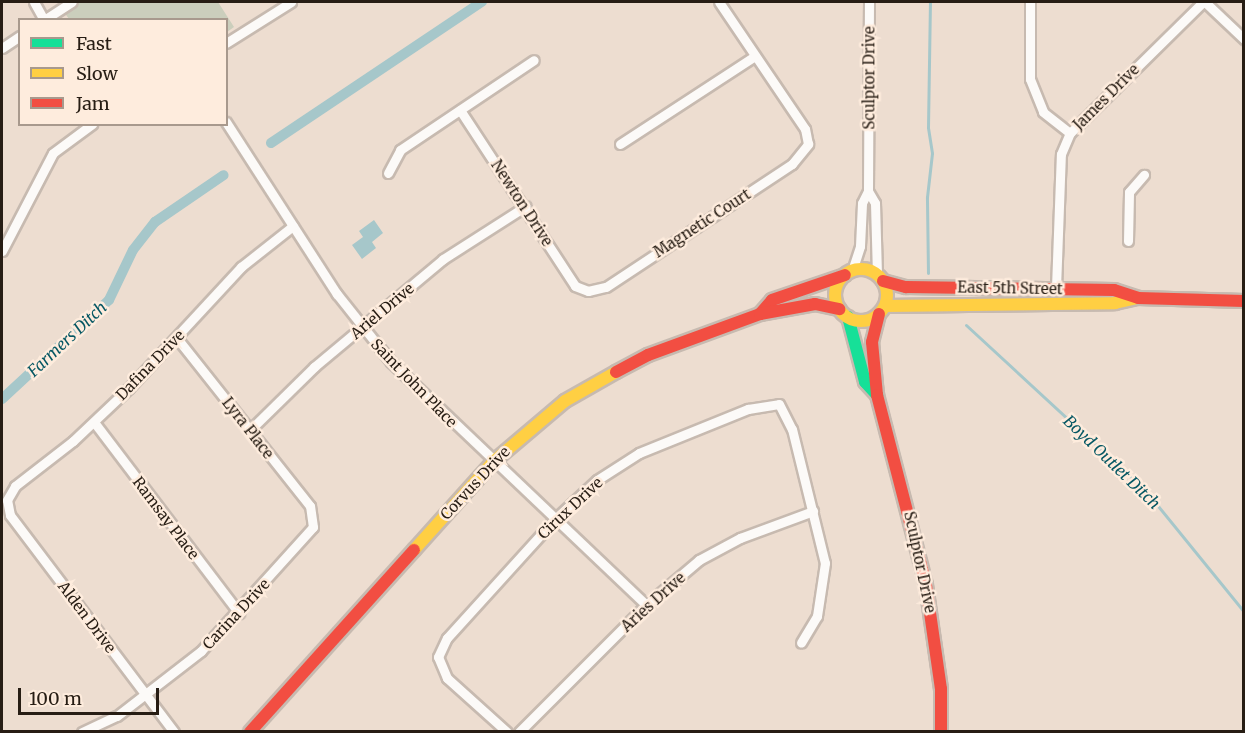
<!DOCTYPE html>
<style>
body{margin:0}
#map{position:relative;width:1245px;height:733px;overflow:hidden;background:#edddd0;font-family:Merriweather,serif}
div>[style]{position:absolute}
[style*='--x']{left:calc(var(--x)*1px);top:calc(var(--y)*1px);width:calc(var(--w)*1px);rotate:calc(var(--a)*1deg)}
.green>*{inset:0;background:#cbcebc}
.water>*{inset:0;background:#a6c7ca}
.stream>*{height:3px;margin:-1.5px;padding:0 1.5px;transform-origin:1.5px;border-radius:1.5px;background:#a6c7ca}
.canal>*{height:10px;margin:-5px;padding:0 5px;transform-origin:5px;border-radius:5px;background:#a6c7ca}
.roads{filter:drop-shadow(2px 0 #c7bab0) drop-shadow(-2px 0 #c7bab0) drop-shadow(0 2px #c7bab0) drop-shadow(0 -2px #c7bab0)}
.street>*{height:9px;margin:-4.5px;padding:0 4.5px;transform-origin:4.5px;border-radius:4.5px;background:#fcfaf8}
.fast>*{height:12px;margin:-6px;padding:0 6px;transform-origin:6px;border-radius:6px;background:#16e098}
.slow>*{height:12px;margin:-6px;padding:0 6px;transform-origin:6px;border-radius:6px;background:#ffcf43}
.slow>.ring{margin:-6px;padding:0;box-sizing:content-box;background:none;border:12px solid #ffcf43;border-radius:50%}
.jam>*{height:12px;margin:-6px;padding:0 6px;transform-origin:6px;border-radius:6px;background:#f24e42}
span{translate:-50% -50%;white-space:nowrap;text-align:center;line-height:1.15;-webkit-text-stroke:5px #feecdd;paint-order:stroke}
.street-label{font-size:15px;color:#271d14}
.water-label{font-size:16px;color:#075864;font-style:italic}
.frame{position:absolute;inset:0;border:3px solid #271d14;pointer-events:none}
.legend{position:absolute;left:18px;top:18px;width:210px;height:108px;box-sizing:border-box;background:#feecdd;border:2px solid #a8998d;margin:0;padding:8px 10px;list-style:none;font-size:18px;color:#271d14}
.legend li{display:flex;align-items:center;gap:12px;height:30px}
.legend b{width:30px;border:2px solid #a8998d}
.scale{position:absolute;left:18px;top:688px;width:141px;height:27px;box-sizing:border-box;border:3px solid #271d14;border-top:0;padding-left:8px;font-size:18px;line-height:21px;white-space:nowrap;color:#271d14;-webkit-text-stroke:4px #feecdd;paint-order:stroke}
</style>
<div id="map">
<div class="green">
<div style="clip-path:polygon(81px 2px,218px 2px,234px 27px,227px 32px,226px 20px,69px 19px,64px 12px)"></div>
</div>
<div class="water">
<div style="clip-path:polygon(374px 220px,383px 233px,372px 242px,376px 248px,362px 259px,352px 245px,363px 237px,359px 231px)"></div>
</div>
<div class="stream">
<div style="--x:928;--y:273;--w:76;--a:-90.8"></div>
<div style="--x:927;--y:197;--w:44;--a:-83.5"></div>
<div style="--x:932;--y:153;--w:26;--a:-99"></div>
<div style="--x:928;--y:127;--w:125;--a:-89.1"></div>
<div style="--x:966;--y:325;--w:243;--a:42.7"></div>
<div style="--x:1145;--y:490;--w:157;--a:50.9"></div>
</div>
<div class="canal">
<div style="--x:271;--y:143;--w:254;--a:-33.8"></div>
<div style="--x:2;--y:399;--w:146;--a:-42.8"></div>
<div style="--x:109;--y:300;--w:55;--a:-64.4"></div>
<div style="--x:133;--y:250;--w:36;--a:-52"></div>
<div style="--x:155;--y:222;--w:83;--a:-34.3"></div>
</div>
<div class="roads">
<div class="street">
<div style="--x:34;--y:2;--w:21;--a:61"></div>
<div style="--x:1030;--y:2;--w:77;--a:90"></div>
<div style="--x:1030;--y:79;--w:35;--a:68"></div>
<div style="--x:1043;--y:112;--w:34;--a:38"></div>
<div style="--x:1205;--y:2;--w:54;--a:43.5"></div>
<div style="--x:44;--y:20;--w:33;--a:-33"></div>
<div style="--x:226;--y:43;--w:77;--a:-32.2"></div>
<div style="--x:2;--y:48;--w:22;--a:-34"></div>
<div style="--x:460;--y:110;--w:210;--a:56.8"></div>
<div style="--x:575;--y:286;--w:14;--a:21"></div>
<div style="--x:588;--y:291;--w:18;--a:-13"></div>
<div style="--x:606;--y:287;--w:223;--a:-33.5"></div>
<div style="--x:792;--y:164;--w:26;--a:-51"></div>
<div style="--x:808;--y:144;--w:15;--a:-101"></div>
<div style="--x:805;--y:129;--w:153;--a:-124.1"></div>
<div style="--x:226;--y:122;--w:205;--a:57.2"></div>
<div style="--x:337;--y:294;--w:87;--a:51.5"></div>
<div style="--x:391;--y:362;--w:352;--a:43.6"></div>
<div style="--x:620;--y:144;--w:161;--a:-33.1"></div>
<div style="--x:388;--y:173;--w:26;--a:-62"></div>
<div style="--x:400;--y:150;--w:161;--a:-33.9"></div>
<div style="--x:868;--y:191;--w:14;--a:60"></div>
<div style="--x:875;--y:203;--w:72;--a:88.4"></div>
<div style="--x:1128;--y:241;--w:49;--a:-88.8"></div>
<div style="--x:1129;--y:192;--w:23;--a:-49"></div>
<div style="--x:2;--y:251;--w:110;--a:-62.5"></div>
<div style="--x:53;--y:153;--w:49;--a:-36.6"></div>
<div style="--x:852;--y:271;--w:26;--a:-72"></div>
<div style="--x:860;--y:246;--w:43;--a:-87.3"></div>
<div style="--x:862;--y:203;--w:13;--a:-63"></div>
<div style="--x:868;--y:191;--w:189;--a:-89.7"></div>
<div style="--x:1056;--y:288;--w:134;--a:-87.9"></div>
<div style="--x:1061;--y:154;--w:23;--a:-67"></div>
<div style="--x:1070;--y:133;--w:187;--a:-44.6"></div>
<div style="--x:94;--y:422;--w:240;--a:52.8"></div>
<div style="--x:250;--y:430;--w:90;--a:-44.5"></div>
<div style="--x:314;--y:367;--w:168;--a:-39.9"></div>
<div style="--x:443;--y:259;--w:98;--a:-32.6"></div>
<div style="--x:82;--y:732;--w:38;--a:-25"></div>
<div style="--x:117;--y:716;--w:106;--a:-37.7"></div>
<div style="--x:201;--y:651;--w:167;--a:-47.9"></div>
<div style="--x:313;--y:527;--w:21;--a:-98"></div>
<div style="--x:310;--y:506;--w:214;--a:-128.4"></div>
<div style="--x:174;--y:732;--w:272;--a:-127.1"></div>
<div style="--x:10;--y:515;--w:15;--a:-101"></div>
<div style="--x:7;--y:500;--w:16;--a:-60"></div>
<div style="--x:15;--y:486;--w:73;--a:-37.8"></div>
<div style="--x:73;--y:441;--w:77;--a:-43.4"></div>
<div style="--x:129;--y:388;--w:165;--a:-47.2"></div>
<div style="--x:241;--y:267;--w:66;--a:-38.3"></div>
<div style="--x:507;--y:732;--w:81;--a:-138"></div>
<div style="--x:447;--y:678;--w:23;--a:-113"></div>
<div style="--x:438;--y:657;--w:21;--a:-65"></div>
<div style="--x:447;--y:638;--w:161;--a:-47.8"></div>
<div style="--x:555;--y:519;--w:57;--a:-42.9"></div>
<div style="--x:597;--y:480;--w:50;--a:-32.7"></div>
<div style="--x:639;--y:453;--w:118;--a:-22"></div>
<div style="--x:748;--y:409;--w:31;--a:-9"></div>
<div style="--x:779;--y:404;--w:28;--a:63"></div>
<div style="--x:792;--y:429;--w:138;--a:76.2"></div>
<div style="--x:825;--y:563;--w:54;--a:98.6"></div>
<div style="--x:817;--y:616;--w:31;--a:121"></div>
<div style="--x:519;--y:732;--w:180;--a:-45"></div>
<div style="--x:646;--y:605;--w:70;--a:-40.3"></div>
<div style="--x:699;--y:560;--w:47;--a:-28.2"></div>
<div style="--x:740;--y:538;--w:78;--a:-20.3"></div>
</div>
<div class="fast">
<div style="--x:848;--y:317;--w:67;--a:75.3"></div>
<div style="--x:865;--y:382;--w:18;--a:47"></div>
</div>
<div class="slow">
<div class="ring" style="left:835px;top:269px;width:40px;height:40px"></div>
<div style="--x:885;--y:306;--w:230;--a:-0.7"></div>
<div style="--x:1115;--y:303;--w:23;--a:-13"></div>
<div style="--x:414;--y:550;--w:118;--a:-48.1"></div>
<div style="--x:493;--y:462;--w:94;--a:-40.3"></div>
<div style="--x:565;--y:401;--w:59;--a:-29.6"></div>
</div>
<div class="jam">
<div style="--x:883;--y:281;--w:24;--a:15"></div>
<div style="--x:906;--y:287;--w:208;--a:0.8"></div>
<div style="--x:1114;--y:290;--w:25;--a:18"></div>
<div style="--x:1138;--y:298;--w:106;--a:1.6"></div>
<div style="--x:760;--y:314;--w:18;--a:-49"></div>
<div style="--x:772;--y:300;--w:77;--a:-18.9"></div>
<div style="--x:879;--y:314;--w:29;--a:104"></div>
<div style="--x:872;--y:342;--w:53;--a:84.6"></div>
<div style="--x:877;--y:395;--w:196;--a:75.5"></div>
<div style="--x:926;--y:585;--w:105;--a:81.8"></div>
<div style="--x:941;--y:689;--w:43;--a:90"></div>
<div style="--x:616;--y:372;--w:36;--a:-28"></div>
<div style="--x:648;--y:355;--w:119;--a:-20.1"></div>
<div style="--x:760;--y:314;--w:56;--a:-10.3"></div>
<div style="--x:815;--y:304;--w:25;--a:12"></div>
<div style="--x:250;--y:732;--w:245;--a:-48"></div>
</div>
</div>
<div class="street-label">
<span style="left:869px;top:78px;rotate:-90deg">Sculptor Drive</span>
<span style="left:1106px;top:97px;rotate:-45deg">James Drive</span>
<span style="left:522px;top:203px;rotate:57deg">Newton Drive</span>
<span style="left:702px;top:223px;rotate:-33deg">Magnetic Court</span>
<span style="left:1010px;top:288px;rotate:1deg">East 5th Street</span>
<span style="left:382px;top:311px;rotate:-40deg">Ariel Drive</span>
<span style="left:150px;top:365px;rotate:-46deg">Dafina Drive</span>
<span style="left:414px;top:383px;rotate:46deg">Saint John Place</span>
<span style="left:248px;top:428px;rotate:52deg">Lyra Place</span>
<span style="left:475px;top:483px;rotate:-47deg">Corvus Drive</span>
<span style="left:570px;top:508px;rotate:-43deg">Cirux Drive</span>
<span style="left:166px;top:518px;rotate:53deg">Ramsay Place</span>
<span style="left:920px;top:562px;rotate:78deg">Sculptor Drive</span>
<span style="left:653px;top:602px;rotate:-42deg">Aries Drive</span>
<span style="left:236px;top:614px;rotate:-47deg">Carina Drive</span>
<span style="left:87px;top:617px;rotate:53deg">Alden Drive</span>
</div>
<div class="water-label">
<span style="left:67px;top:339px;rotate:-43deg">Farmers Ditch</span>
<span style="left:1112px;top:462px;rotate:44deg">Boyd Outlet Ditch</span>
</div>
<div class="frame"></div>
<ul class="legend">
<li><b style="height:8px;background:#16e098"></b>Fast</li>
<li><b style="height:8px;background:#ffcf43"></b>Slow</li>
<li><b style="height:8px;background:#f24e42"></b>Jam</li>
</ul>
<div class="scale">100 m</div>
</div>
